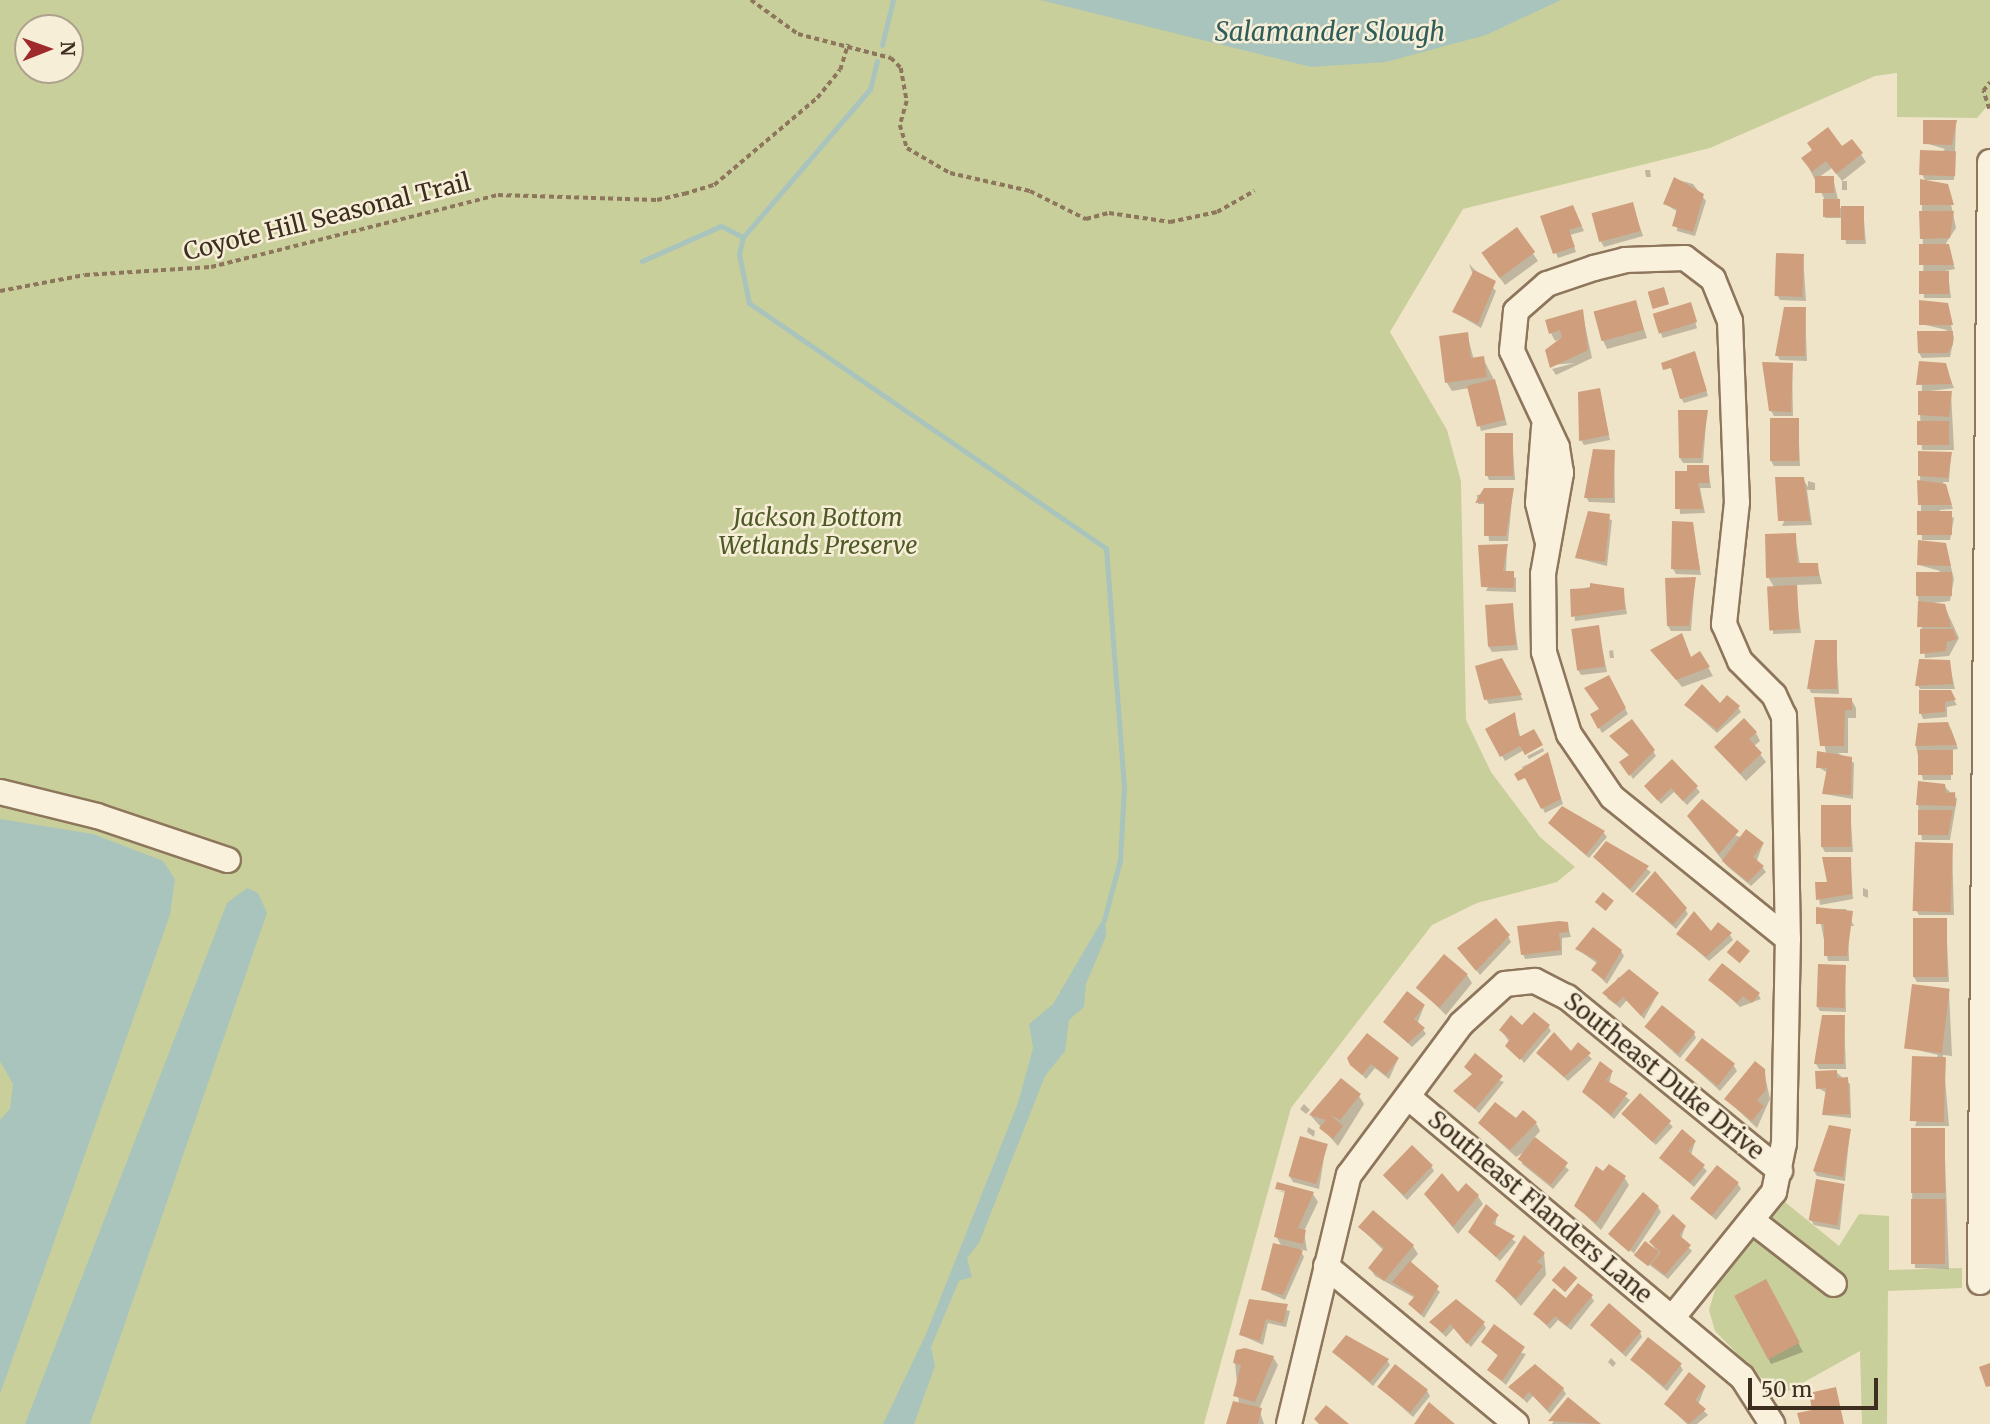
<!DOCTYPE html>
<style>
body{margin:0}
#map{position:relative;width:1990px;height:1424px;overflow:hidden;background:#f0e4c8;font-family:Merriweather,serif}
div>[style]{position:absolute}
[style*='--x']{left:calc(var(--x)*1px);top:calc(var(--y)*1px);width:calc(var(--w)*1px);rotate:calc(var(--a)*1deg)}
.green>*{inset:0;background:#c9cf9b}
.water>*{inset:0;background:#a9c4bc}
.shadow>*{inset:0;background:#0003;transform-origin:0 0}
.stream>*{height:5px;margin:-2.5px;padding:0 2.5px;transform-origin:2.5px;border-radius:2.5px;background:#a9c4bc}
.building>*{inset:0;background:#cf9f7d;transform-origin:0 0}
.path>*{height:3.5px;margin-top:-1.75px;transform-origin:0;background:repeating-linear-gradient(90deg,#8d765c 0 5px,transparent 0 8.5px)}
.roads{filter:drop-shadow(2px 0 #8d765c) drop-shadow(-2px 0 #8d765c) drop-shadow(0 2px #8d765c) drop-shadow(0 -2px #8d765c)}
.minor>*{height:24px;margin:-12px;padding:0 12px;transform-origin:12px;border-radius:12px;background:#faf1dc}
span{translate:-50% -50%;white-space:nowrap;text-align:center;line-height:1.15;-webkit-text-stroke:5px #f7eed8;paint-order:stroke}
.street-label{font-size:24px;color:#3d2e20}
.park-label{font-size:24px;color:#4d5a26;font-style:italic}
.water-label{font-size:26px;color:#2f5d5a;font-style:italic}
.north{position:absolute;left:14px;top:14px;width:70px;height:70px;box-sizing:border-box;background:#f7eed8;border:2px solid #ada18e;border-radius:50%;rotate:89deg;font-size:19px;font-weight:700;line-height:28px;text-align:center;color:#3d2e20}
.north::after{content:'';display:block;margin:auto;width:24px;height:32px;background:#9e2a2b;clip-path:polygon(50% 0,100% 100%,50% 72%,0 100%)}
.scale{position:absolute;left:1748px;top:1378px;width:130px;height:32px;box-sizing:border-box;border:4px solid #3d2e20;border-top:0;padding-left:9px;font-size:21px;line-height:24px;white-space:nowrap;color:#3d2e20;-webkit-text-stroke:5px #f7eed8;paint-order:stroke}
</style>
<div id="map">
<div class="green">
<div style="clip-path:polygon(evenodd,0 0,1990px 0,1990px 103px,1977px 118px,1897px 117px,1897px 73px,1875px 76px,1710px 148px,1463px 209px,1390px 332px,1447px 430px,1461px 481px,1466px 720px,1491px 772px,1540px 837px,1575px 867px,1557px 882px,1477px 903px,1432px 925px,1291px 1108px,1204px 1424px,0 1424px,0 0,28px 28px,70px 28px,70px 70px,28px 70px,28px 28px)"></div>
<div style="clip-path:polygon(1785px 1202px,1839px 1246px,1859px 1214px,1889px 1216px,1889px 1270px,1962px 1268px,1962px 1288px,1888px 1291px,1887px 1424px,1862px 1424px,1860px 1351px,1779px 1396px,1715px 1331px,1709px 1310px,1717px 1283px)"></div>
</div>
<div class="water">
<div style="clip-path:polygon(1040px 0,1561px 0,1486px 35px,1386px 62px,1311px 67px)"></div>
<div style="clip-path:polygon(0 819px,93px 834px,163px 861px,175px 879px,170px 915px,0 1394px,0 1120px,10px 1109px,13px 1084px,0 1061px)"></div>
<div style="clip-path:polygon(247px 888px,258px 893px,267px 913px,90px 1424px,25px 1424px,227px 903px)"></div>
<div style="clip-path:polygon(1105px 915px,1106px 936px,1086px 984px,1084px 1007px,1069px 1020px,1065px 1051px,1045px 1076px,979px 1243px,967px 1258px,972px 1277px,959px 1281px,931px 1347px,935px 1366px,914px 1424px,883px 1424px,926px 1334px,1018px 1103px,1033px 1048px,1029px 1024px,1053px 1004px)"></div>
</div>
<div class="shadow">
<div style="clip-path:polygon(1956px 122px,1954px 180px,1925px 180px,1922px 174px,1945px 149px,1925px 143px)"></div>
<div style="clip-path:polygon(1852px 141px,1866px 162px,1842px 181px,1832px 168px,1819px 177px,1833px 178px,1840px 208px,1863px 208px,1866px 244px,1846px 244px,1843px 218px,1825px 218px,1824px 198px,1808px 166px)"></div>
<div style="clip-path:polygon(1645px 170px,1650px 170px,1651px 177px,1646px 177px)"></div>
<div style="clip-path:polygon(1675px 179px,1693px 184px,1706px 201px,1695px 236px,1677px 231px,1678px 212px,1665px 204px)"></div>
<div style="left:1842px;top:181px;width:5px;height:9px"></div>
<div style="clip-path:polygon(1947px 185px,1956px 228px,1946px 243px,1955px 269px,1934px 273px,1948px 273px,1951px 298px,1924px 298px,1922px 205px)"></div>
<div style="clip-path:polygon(1632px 204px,1643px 236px,1604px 247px,1601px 242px)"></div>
<div style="clip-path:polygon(1575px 212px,1584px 231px,1570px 235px,1576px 252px,1558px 258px,1542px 217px)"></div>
<div style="clip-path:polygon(1517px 230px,1538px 261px,1505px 285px,1488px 262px)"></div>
<div style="clip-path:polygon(1803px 255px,1806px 301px,1780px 300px,1777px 295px)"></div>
<div style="clip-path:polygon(1469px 264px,1496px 291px,1481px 328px,1454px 312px,1473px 275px)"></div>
<div style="clip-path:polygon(1635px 302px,1647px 338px,1607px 349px,1603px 340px)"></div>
<div style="left:1691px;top:307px;width:22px;height:36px;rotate:74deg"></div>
<div style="clip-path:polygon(1947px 308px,1954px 338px,1950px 357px,1922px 358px,1919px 353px,1947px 330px,1921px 324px)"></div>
<div style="clip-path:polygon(1805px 309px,1807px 361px,1780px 360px,1777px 355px)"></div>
<div style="clip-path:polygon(1582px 311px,1592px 358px,1556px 375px,1552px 369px,1575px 363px,1551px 365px,1562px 338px,1555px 341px,1551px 333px)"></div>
<div style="clip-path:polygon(1467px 334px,1474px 360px,1483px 358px,1497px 386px,1507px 425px,1481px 431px,1469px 388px,1452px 391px,1447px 383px)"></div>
<div style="clip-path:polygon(1695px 353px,1708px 396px,1684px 403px,1681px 398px)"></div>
<div style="clip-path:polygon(1921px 363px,1945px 365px,1954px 388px,1922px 392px)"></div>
<div style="clip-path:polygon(1792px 364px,1793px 416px,1774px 416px,1771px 411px)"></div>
<div style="clip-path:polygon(1599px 390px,1610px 440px,1584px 445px,1581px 440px)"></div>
<div style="clip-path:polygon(1951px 393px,1954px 450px,1922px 450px,1920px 415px)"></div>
<div style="clip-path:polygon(1707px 411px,1703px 463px,1683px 463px,1680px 458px)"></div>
<div style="clip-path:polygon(1798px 420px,1800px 466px,1774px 466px,1771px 461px)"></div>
<div style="clip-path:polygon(1512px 435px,1515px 480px,1489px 480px,1487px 475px)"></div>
<div style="clip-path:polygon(1614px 451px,1615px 503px,1589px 502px,1586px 497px)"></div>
<div style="clip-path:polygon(1951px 454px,1949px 482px,1943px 482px,1953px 509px,1939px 510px,1954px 518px,1950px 540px,1922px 540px,1920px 475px)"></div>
<div style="clip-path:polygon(1708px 467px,1711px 488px,1700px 488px,1705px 513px,1680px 514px,1677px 473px)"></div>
<div style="clip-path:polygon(1803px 479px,1808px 487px,1808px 481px,1815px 483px,1815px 490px,1807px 490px,1812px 525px,1782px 526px)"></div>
<div style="clip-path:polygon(1513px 489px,1508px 541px,1489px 541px,1486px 504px,1478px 504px,1477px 495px)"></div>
<div style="clip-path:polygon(1589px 513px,1612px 520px,1607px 566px,1576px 558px)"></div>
<div style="clip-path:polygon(1692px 524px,1701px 575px,1676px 574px,1673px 569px)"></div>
<div style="clip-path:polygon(1795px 535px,1800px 565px,1817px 564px,1822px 584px,1795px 585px,1801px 633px,1773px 634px,1774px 587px,1768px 577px)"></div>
<div style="clip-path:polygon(1945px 544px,1954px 579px,1950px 601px,1924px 604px,1944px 605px,1959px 638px,1949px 656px,1925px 658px,1918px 596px,1940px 571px,1919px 565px)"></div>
<div style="clip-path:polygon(1507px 546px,1506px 573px,1516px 578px,1516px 592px,1486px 591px)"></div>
<div style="clip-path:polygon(1695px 579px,1691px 631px,1671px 631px,1668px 626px)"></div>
<div style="clip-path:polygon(1598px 585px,1623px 590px,1627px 614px,1575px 621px,1572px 591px)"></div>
<div style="clip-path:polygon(1512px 605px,1518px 650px,1492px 652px,1489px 647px)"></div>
<div style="clip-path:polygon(1598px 627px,1607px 672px,1581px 675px,1578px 670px)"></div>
<div style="clip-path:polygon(1681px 635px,1691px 658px,1700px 653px,1713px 676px,1682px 687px,1653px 651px)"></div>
<div style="clip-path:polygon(1836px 642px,1839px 694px,1811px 693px,1809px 688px)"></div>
<div style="clip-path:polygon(1613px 650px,1614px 658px,1610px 658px,1609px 651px)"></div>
<div style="clip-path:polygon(1501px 660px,1523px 700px,1489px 704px,1486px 699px)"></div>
<div style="clip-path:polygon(1949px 662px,1955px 689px,1920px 689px,1917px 684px)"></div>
<div style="clip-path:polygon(1608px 677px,1628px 714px,1602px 733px,1592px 714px,1601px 710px)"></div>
<div style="clip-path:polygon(1950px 694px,1957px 705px,1947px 707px,1947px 717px,1923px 719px,1921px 714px)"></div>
<div style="clip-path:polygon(1816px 698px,1851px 699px,1856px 708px,1856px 718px,1848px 718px,1848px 753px,1838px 753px,1854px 763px,1853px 799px,1824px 794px,1828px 773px,1818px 767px,1826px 753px)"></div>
<div style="clip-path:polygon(1686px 705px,1738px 707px,1741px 712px,1717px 733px)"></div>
<div style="clip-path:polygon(1514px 714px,1524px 750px,1505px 761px,1487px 729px)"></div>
<div style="clip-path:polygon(1951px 729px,1958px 749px,1951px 750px,1951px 780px,1923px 780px,1916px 746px)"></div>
<div style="clip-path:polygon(1756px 733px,1760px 741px,1754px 746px,1766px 762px,1746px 781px,1716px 747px)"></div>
<div style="clip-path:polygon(1612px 737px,1653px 751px,1656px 756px,1633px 779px,1625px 767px,1630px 756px)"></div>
<div style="clip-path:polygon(1543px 748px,1544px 751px,1529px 759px,1527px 756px)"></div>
<div style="clip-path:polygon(1547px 755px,1563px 804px,1545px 813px,1522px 767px)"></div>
<div style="clip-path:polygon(1672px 761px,1700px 792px,1687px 805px,1674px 792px,1661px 804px,1652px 794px)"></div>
<div style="clip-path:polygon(1944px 786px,1957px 799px,1950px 840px,1922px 840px,1918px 805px)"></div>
<div style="clip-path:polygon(1850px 807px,1853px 852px,1825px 852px,1822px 847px)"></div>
<div style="clip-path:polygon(1692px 822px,1763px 844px,1757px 860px,1766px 872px,1751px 886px,1727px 866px)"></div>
<div style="clip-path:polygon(1550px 824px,1604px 833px,1607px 837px,1589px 858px)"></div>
<div style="clip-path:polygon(1607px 843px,1651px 872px,1633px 893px,1595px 858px)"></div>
<div style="clip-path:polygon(1952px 845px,1954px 915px,1919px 915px,1916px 910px)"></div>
<div style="clip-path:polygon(1850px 858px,1853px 899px,1820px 905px,1817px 884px,1829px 884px)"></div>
<div style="clip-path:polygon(1863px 888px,1868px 890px,1868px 898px,1863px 896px)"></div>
<div style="clip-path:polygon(1637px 894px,1685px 909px,1688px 914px,1676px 929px)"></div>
<div style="clip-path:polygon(1818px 909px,1846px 909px,1854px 926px,1848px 926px,1849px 961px,1828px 961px)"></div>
<div style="clip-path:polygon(1946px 920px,1949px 982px,1917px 982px,1914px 977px)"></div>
<div style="clip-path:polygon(1567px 924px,1571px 937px,1562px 938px,1562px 955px,1525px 959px,1523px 954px)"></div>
<div style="clip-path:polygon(1678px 934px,1730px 935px,1733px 940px,1709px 961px)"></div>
<div style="clip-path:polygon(1508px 936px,1511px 942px,1480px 975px,1463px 953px)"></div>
<div style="clip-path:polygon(1577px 949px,1621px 951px,1624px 956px,1607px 984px,1593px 970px,1598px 964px)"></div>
<div style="clip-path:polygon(1845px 967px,1846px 1012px,1820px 1011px,1817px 1006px)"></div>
<div style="clip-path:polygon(1467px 975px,1472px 983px,1446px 1015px,1418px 988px)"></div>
<div style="clip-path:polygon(1618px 977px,1657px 995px,1644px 1019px,1627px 1000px,1620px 1008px,1607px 998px)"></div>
<div style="clip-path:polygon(1711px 980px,1758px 994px,1761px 999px,1740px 1007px)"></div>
<div style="clip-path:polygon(1949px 991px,1952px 1056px,1943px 1055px,1949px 1126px,1915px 1126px,1938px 1055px,1913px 1049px)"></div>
<div style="clip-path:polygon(1424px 1006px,1418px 1022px,1426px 1034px,1412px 1047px,1385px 1022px)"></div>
<div style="clip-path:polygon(1844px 1017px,1846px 1069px,1819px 1069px,1816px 1064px)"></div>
<div style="clip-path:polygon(1548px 1026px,1551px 1031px,1524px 1063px,1501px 1030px)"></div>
<div style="clip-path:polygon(1646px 1027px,1694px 1033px,1696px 1038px,1680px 1058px)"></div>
<div style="clip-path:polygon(1578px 1045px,1592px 1059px,1568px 1081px,1538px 1053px,1571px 1054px)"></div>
<div style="clip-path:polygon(1398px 1059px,1389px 1079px,1375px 1068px,1366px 1079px,1352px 1064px)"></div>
<div style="clip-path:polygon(1686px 1060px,1734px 1066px,1737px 1071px,1720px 1091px)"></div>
<div style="clip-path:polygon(1466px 1067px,1504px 1082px,1479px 1113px,1455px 1091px,1473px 1075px)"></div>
<div style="clip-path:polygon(1764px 1071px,1770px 1099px,1757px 1128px,1726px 1099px)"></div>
<div style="clip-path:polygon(1612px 1072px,1609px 1084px,1630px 1100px,1614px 1119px,1584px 1092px)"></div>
<div style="clip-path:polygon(1836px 1072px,1850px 1084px,1851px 1118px,1823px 1115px,1827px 1093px,1818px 1088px)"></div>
<div style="clip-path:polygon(1359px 1096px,1364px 1104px,1338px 1146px,1311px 1116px)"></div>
<div style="left:1640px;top:1096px;width:45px;height:25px;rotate:43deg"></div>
<div style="clip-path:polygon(1304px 1104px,1310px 1110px,1306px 1114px,1300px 1109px)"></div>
<div style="clip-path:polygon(1516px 1121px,1536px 1123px,1540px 1131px,1534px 1138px,1569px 1170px,1553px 1189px,1522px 1164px,1526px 1151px,1516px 1157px,1480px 1124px)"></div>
<div style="clip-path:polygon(1308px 1127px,1315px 1131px,1314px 1137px,1307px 1132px)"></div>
<div style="clip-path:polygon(1850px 1130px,1845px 1181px,1817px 1176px,1814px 1171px)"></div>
<div style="clip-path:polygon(1944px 1130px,1949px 1269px,1915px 1268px,1912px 1192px)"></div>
<div style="clip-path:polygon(1695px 1142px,1691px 1155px,1707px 1171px,1694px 1187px,1661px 1158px)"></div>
<div style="clip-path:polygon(1326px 1145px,1319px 1189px,1293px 1182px,1290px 1177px)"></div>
<div style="clip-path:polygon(1431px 1166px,1434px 1171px,1407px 1200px,1385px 1177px)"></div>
<div style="clip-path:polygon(1624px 1177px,1629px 1185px,1601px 1230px,1576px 1206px)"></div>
<div style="clip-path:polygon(1738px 1184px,1741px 1189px,1716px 1220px,1692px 1199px)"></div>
<div style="clip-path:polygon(1844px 1186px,1840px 1230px,1814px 1225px,1811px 1220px)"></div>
<div style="clip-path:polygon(1278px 1191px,1313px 1194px,1318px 1202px,1304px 1231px,1307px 1251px,1300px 1249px,1304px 1257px,1285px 1300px,1263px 1290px,1282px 1247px,1276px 1236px,1286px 1193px)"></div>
<div style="clip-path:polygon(1426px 1195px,1478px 1196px,1483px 1204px,1458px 1234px)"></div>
<div style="clip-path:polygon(1658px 1207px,1661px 1212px,1634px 1253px,1657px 1253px,1651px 1242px,1685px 1227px,1681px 1239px,1692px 1251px,1668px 1279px,1610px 1235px)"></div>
<div style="clip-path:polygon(1497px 1216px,1495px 1227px,1516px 1242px,1500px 1261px,1470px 1232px)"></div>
<div style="clip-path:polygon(1360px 1227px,1413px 1246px,1418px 1254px,1410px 1263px,1440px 1292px,1424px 1318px,1410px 1304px,1415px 1298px,1375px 1276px,1370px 1268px,1384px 1251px)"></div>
<div style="clip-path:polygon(1544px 1254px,1546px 1275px,1521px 1306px,1497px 1281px)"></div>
<div style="clip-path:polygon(1770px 1289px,1803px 1352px,1771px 1364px,1767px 1356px)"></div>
<div style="clip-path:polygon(1591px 1296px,1594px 1301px,1571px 1330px,1558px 1320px,1550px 1329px,1535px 1314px)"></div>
<div style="clip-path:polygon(1250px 1301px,1290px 1311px,1286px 1327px,1268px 1323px,1263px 1345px,1241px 1335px)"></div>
<div style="clip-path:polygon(1431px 1323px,1483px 1323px,1486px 1328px,1471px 1347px,1454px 1328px,1446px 1337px)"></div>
<div style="clip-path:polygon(1592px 1326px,1640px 1332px,1642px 1337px,1626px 1357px)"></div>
<div style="clip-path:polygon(1483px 1342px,1526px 1354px,1506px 1385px,1489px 1370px,1499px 1357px)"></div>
<div style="clip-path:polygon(1334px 1352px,1387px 1360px,1390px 1365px,1373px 1386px)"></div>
<div style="clip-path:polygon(1273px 1357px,1278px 1365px,1259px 1409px,1264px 1424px,1228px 1424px,1239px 1404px,1235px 1363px)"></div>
<div style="clip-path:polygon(1611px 1358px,1616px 1363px,1613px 1367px,1608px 1362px)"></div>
<div style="clip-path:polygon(1632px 1360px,1680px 1365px,1683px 1370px,1667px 1391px)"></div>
<div style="clip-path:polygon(1379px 1387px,1427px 1391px,1430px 1396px,1413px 1417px)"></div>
<div style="clip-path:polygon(1511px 1387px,1563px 1389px,1566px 1394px,1550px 1414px,1533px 1396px,1527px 1403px)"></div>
<div style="clip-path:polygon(1705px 1387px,1698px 1405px,1708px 1415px,1697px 1424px,1687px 1424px,1666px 1404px)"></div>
<div style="clip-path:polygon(1568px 1399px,1598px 1424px,1552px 1424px)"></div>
</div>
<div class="stream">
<div style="--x:882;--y:45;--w:46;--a:-76.3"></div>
<div style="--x:877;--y:61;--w:29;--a:104"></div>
<div style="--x:870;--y:89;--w:195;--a:130.6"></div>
<div style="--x:743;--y:237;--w:17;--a:103"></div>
<div style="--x:739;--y:254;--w:50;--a:78.5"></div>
<div style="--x:749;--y:303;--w:433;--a:34.5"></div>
<div style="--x:1106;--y:548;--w:240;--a:85.7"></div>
<div style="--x:1124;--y:787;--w:73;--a:93.1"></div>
<div style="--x:1120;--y:860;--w:62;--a:104.9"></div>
<div style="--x:642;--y:261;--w:86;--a:-23.9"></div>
<div style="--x:721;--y:226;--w:25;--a:27"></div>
</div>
<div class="building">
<div style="clip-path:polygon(1923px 120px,1957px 120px,1952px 145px,1923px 144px)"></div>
<div style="clip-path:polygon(1828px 127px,1842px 146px,1852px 139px,1863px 153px,1836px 174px,1826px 161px,1812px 172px,1801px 158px,1812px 150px,1807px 143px)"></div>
<div style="left:1920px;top:150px;width:36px;height:25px;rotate:2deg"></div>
<div style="left:1815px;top:176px;width:19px;height:17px"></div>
<div style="clip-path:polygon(1674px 177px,1704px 194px,1693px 232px,1672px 226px,1677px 209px,1663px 204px)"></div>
<div style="clip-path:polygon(1920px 179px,1948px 184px,1954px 205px,1920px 205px)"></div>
<div style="left:1823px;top:199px;width:17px;height:18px"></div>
<div style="left:1633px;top:202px;width:30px;height:43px;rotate:75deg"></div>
<div style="clip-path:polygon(1573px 205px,1582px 226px,1569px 230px,1575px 247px,1553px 254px,1540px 216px)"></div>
<div style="left:1841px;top:206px;width:23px;height:34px"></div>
<div style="clip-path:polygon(1919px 211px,1954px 211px,1950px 238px,1920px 239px)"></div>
<div style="left:1517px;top:227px;width:31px;height:44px;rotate:54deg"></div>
<div style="clip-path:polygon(1919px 244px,1949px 244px,1954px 265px,1919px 265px)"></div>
<div style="left:1776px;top:253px;width:28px;height:43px;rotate:2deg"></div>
<div style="clip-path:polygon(1474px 270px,1496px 281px,1478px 324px,1452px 312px)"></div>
<div style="left:1919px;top:271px;width:30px;height:23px"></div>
<div style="left:1664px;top:287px;width:18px;height:17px;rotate:74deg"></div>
<div style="left:1636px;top:300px;width:31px;height:44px;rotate:75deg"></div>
<div style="clip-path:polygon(1919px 300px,1948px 303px,1953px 325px,1919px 325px)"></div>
<div style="left:1691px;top:302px;width:21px;height:40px;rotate:73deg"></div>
<div style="clip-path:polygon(1784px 307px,1806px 307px,1805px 356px,1775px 356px)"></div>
<div style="clip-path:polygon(1583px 309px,1588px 350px,1550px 368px,1545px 350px,1562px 337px,1560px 330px,1549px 334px,1545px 320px)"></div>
<div style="clip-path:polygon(1917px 331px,1953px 331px,1953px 344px,1948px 353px,1918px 353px)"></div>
<div style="clip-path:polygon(1468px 332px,1471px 358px,1484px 356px,1487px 377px,1445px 383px,1439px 336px)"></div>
<div style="clip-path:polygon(1695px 351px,1707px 391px,1680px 399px,1671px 368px,1663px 370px,1661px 363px)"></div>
<div style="clip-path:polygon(1919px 361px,1946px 363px,1952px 384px,1916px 385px)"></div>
<div style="clip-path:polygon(1762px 362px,1793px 363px,1791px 412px,1769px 411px)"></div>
<div style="left:1495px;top:379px;width:42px;height:29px;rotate:76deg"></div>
<div style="clip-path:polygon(1600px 388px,1609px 435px,1579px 441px,1578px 392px)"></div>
<div style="clip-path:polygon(1918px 391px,1952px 391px,1949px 417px,1918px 415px)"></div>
<div style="clip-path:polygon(1678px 410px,1708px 410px,1701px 458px,1679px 458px)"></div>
<div style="left:1770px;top:418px;width:29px;height:43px"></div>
<div style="left:1917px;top:421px;width:32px;height:24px"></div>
<div style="left:1485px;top:433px;width:28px;height:43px"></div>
<div style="clip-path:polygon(1593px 449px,1615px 450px,1613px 498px,1584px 498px)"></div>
<div style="clip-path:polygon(1918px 451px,1952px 452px,1948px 478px,1918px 476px)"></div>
<div style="clip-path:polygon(1687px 465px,1709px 465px,1709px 483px,1698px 483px,1703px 509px,1675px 509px,1675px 471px,1687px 471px)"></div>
<div style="clip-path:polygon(1775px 477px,1804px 477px,1810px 521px,1778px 521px)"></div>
<div style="clip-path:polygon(1917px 480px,1946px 484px,1952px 505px,1918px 505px)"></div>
<div style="clip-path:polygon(1484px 488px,1514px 488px,1506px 536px,1484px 536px,1484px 502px,1475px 503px)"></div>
<div style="clip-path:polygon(1588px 511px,1610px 514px,1605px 562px,1575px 558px)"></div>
<div style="left:1917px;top:511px;width:35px;height:24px"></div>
<div style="clip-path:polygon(1672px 521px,1693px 522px,1700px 570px,1671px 569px)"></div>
<div style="clip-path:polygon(1796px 533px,1797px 563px,1818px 563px,1819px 576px,1766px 578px,1765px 534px)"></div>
<div style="clip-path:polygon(1918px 540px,1946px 543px,1951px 566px,1917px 565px)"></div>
<div style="clip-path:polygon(1508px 544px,1503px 571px,1514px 571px,1514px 588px,1481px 587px,1478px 545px)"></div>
<div style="left:1916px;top:572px;width:36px;height:24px"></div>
<div style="clip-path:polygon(1696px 577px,1689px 626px,1667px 626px,1665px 578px)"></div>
<div style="clip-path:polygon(1590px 583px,1624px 588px,1625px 609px,1571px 617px,1570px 589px,1590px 588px)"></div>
<div style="left:1797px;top:585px;width:44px;height:30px;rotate:87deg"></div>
<div style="clip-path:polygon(1918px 601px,1945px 604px,1951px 627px,1917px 627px)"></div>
<div style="left:1513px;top:603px;width:42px;height:28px;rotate:86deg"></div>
<div style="left:1599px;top:625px;width:42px;height:28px;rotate:82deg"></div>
<div style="clip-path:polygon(1920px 629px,1953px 629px,1957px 639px,1947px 642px,1946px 651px,1920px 654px)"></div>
<div style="clip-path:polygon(1682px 633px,1691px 657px,1700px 651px,1710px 667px,1676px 680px,1650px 650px)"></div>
<div style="clip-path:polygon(1815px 640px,1837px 640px,1837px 689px,1807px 689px)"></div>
<div style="clip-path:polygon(1502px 658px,1522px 695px,1484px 700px,1475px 666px)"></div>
<div style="clip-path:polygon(1919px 659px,1950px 660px,1953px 684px,1915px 686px)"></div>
<div style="clip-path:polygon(1609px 675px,1626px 708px,1598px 729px,1590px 714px,1599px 709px,1584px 688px)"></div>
<div style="clip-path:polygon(1702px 684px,1720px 703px,1727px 695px,1740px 706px,1717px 730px,1684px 705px)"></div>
<div style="clip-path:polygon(1919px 690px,1951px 690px,1956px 700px,1945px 702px,1945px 712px,1919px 714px)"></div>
<div style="clip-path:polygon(1814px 697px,1852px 698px,1852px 710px,1845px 710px,1844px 746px,1820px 746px)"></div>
<div style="clip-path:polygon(1515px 712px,1519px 737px,1534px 729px,1543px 745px,1525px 755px,1520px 746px,1500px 757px,1485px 729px)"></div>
<div style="clip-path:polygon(1744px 718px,1757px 732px,1749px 739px,1762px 753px,1740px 774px,1714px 747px)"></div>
<div style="clip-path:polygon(1632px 719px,1655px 750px,1629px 776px,1619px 762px,1629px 755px,1609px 736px)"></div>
<div style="clip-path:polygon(1948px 722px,1957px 745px,1915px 746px,1918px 723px)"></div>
<div style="left:1918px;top:750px;width:35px;height:25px"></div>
<div style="clip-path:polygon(1817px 751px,1852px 757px,1851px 795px,1822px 794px,1827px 768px,1816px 768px)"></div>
<div style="clip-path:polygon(1548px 752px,1561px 799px,1541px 809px,1525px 778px,1518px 781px,1514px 774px)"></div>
<div style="clip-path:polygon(1672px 759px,1698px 786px,1683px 801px,1671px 788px,1658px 801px,1644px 786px)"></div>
<div style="clip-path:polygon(1918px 781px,1945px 784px,1946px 793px,1955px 792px,1956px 806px,1916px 805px)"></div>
<div style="clip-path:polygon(1702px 799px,1739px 831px,1719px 854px,1687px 816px)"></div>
<div style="left:1821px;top:805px;width:30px;height:42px"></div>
<div style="clip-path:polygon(1562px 806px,1605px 831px,1586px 855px,1548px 823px)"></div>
<div style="clip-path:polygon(1918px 810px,1953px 810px,1948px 835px,1918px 835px)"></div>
<div style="clip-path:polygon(1746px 829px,1764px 843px,1753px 857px,1764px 866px,1748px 882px,1722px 861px)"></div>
<div style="clip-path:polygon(1606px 841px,1649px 866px,1630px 889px,1593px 857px)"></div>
<div style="left:1915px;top:842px;width:38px;height:69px;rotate:2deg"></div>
<div style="clip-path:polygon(1822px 857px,1851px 857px,1852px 894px,1816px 900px,1815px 882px,1827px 882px)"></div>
<div style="clip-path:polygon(1655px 871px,1687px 908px,1673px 925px,1635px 894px)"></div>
<div style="left:1603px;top:892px;width:14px;height:13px;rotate:39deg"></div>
<div style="clip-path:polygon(1816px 907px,1853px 911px,1847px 956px,1824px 956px,1824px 924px,1816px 924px)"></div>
<div style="clip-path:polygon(1694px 911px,1711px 931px,1718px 922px,1732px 933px,1706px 957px,1676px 934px)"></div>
<div style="clip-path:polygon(1496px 918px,1510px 935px,1476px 971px,1457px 948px)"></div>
<div style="left:1913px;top:918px;width:34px;height:59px"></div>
<div style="clip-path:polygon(1559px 921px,1568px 922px,1569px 932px,1559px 933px,1561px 950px,1521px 955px,1517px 926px)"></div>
<div style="clip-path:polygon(1593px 927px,1622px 950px,1604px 980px,1591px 970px,1598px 961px,1575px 949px)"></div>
<div style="left:1737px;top:940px;width:17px;height:16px;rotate:40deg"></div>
<div style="left:1444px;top:954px;width:31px;height:44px;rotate:40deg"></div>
<div style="clip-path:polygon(1722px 963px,1760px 993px,1752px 1003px,1743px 996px,1737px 1003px,1708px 980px)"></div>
<div style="left:1818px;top:964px;width:28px;height:43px;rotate:2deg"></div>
<div style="clip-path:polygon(1629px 969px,1659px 993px,1641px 1016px,1623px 997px,1616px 1004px,1602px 993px)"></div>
<div style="left:1912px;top:984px;width:38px;height:65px;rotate:7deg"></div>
<div style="clip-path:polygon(1407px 991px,1425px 1005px,1414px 1019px,1425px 1028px,1408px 1043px,1383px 1022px)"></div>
<div style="left:1662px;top:1005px;width:43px;height:28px;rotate:39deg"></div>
<div style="clip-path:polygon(1534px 1012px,1550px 1025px,1520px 1060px,1505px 1046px,1510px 1039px,1499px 1030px,1511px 1015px,1522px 1025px)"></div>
<div style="clip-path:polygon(1822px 1015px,1845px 1015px,1844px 1064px,1814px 1064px)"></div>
<div style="clip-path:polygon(1554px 1032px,1571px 1051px,1578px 1042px,1591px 1053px,1564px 1077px,1536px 1053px)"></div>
<div style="clip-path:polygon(1367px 1033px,1399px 1058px,1386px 1075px,1371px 1064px,1362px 1075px,1350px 1065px,1347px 1058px)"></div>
<div style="left:1702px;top:1038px;width:42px;height:28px;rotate:38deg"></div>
<div style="clip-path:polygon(1475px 1053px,1503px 1076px,1475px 1109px,1453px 1091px,1472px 1074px,1464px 1067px)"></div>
<div style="left:1912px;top:1056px;width:34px;height:65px;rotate:2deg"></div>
<div style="clip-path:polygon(1600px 1061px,1613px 1071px,1606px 1080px,1628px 1093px,1611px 1115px,1582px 1092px)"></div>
<div style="clip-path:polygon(1755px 1061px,1765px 1069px,1766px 1090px,1757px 1100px,1764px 1106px,1752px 1121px,1724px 1099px)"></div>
<div style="clip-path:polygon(1837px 1070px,1837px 1078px,1848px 1077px,1850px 1114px,1822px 1115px,1826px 1088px,1816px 1089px,1815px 1071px)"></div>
<div style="clip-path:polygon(1341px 1078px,1361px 1094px,1340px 1120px,1330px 1115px,1343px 1126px,1333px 1139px,1319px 1128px,1326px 1120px,1309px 1115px)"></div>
<div style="left:1640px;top:1093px;width:42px;height:28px;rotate:42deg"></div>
<div style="clip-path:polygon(1495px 1102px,1516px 1118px,1523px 1110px,1537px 1122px,1510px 1150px,1478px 1123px)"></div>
<div style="clip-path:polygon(1829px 1125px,1851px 1129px,1843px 1177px,1813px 1171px)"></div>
<div style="left:1911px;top:1128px;width:34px;height:65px"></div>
<div style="clip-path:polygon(1682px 1129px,1696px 1141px,1688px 1151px,1705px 1165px,1690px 1183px,1659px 1158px)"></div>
<div style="left:1300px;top:1136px;width:29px;height:42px;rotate:16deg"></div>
<div style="left:1535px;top:1137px;width:42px;height:28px;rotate:38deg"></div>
<div style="left:1412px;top:1145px;width:29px;height:42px;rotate:44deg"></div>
<div style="clip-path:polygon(1609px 1164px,1626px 1176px,1596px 1223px,1574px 1206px,1596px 1166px,1603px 1171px)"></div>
<div style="left:1717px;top:1165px;width:28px;height:43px;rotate:39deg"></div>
<div style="clip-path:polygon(1442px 1173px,1458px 1192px,1466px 1183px,1479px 1195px,1453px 1227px,1424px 1194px)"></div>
<div style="left:1816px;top:1179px;width:29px;height:42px;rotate:10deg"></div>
<div style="clip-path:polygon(1277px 1182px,1314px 1192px,1298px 1228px,1306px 1230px,1303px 1244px,1274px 1237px,1285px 1191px,1275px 1189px)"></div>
<div style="clip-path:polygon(1643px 1192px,1659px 1206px,1629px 1252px,1608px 1234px)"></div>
<div style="left:1911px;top:1199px;width:34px;height:65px"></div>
<div style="clip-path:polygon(1486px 1204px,1499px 1215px,1492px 1223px,1515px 1236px,1496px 1257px,1468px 1232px)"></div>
<div style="clip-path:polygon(1373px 1210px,1414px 1245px,1384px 1281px,1368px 1268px,1384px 1248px,1358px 1227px)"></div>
<div style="clip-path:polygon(1673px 1214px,1686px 1226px,1679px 1235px,1691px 1245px,1665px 1275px,1651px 1264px,1661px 1252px,1649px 1242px)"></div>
<div style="clip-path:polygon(1524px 1235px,1545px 1253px,1537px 1262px,1543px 1266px,1516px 1299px,1495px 1281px)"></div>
<div style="left:1645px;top:1241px;width:18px;height:18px;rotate:38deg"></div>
<div style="clip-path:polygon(1273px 1243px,1303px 1250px,1283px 1295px,1261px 1290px)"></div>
<div style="clip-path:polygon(1410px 1261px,1439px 1286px,1421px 1315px,1408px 1304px,1415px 1296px,1392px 1282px)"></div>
<div style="left:1564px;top:1266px;width:18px;height:19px;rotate:41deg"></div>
<div style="left:1766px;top:1279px;width:72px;height:36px;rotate:62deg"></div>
<div style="clip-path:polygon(1578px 1283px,1593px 1295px,1567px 1326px,1555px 1316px,1547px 1325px,1533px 1314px,1554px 1288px,1566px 1298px)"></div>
<div style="clip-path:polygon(1249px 1299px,1288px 1304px,1283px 1323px,1266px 1319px,1260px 1341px,1239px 1335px)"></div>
<div style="clip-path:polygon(1456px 1299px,1485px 1322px,1467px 1344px,1450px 1324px,1443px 1333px,1429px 1322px)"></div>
<div style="left:1609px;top:1303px;width:43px;height:29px;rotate:41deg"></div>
<div style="clip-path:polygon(1494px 1324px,1525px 1347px,1502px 1381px,1487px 1370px,1498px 1355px,1481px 1342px)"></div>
<div style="clip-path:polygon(1346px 1335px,1389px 1359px,1370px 1382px,1332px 1352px)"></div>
<div style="left:1648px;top:1337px;width:43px;height:29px;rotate:38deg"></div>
<div style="clip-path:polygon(1245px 1348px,1274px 1356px,1255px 1402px,1233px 1396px,1241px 1365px,1233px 1363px,1236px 1350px)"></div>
<div style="clip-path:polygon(1990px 1363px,1990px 1386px,1986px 1387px,1979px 1367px)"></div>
<div style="left:1395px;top:1364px;width:42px;height:29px;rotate:38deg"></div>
<div style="clip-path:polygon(1535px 1364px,1564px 1388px,1547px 1410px,1529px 1392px,1523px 1399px,1508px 1387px)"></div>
<div style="clip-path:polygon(1689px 1372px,1706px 1386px,1695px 1400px,1706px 1409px,1689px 1424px,1664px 1404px)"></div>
<div style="clip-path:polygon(1836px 1387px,1844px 1424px,1800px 1424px,1797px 1413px,1812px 1410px,1809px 1393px)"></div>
<div style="clip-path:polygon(1568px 1397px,1601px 1424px,1548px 1421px)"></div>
<div style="clip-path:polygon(1233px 1401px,1262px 1408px,1258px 1424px,1226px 1424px)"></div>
<div style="clip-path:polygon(1429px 1402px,1455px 1424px,1414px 1424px)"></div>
<div style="clip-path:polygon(1326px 1405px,1349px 1424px,1319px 1424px,1314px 1419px)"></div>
</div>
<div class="path">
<div style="--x:751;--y:0;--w:58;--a:35.9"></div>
<div style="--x:798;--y:34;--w:96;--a:14.5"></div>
<div style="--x:891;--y:58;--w:14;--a:45"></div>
<div style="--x:901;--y:68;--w:34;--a:80"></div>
<div style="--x:907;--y:101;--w:25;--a:106"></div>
<div style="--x:900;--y:125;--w:24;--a:73"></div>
<div style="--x:907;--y:148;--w:50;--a:30.2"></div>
<div style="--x:950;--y:173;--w:82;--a:12.7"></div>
<div style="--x:1030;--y:191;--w:63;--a:26.6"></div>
<div style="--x:1086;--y:219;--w:24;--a:-15"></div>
<div style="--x:1109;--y:213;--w:62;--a:8.4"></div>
<div style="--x:1170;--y:222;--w:48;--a:-12"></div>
<div style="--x:1217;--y:212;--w:43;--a:-29.6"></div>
<div style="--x:1989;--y:109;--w:19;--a:-108"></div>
<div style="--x:1983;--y:91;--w:11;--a:-52"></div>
<div style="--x:0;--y:291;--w:86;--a:-10.7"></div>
<div style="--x:85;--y:275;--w:126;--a:-3.6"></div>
<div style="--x:211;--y:267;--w:296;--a:-14.1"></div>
<div style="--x:498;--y:195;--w:159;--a:1.8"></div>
<div style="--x:657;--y:200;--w:28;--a:-13"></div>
<div style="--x:684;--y:194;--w:31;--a:-17"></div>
<div style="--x:714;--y:185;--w:135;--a:-40.2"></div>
<div style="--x:817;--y:98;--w:36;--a:-51"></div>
<div style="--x:840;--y:70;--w:27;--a:-73"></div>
</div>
<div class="roads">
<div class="minor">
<div style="--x:1685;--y:258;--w:35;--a:37"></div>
<div style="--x:1713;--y:279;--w:45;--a:68"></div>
<div style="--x:1730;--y:321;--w:181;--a:87.8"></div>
<div style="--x:1737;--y:502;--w:123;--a:96.1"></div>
<div style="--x:1724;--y:624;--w:40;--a:66.6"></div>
<div style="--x:1740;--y:661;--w:48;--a:45"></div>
<div style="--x:1774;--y:695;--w:23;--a:65"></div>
<div style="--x:1784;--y:716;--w:223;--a:89"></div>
<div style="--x:1788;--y:939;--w:226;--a:-141.1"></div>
<div style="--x:1612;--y:797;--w:76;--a:-124.3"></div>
<div style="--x:1569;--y:734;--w:86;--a:-107"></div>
<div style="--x:1544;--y:652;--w:78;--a:-90.7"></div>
<div style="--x:1543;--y:574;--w:103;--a:-79.9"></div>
<div style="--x:1561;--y:473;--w:26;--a:-99"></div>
<div style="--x:1557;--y:447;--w:106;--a:-115.1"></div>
<div style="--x:1512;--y:351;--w:40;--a:-84.3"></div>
<div style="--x:1516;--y:311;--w:41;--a:-41.1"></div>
<div style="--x:1547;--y:284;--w:50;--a:-18.8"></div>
<div style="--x:1594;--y:268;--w:32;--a:-14"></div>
<div style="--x:1625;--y:260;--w:60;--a:-1.9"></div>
<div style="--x:1544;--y:427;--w:76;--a:94.5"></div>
<div style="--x:1538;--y:503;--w:37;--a:76"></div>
<div style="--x:0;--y:792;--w:100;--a:13.9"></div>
<div style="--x:97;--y:816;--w:138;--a:18.6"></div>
<div style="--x:1408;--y:1097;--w:436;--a:40"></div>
<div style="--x:1742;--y:1377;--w:56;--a:57.4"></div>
<div style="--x:1754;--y:1222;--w:101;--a:37.8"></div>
<div style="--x:1326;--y:1266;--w:247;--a:39.7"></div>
<div style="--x:1980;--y:1282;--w:1120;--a:-89.49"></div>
<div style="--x:1673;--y:1317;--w:161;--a:-51.1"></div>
<div style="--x:1774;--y:1192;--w:50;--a:-78.5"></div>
<div style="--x:1784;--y:1143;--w:204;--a:-88.9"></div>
<div style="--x:1289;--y:1424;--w:256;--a:-76.5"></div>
<div style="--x:1349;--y:1175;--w:188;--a:-53.4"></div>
<div style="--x:1461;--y:1024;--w:59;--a:-42.3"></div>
<div style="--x:1505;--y:984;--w:30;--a:-6"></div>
<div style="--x:1535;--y:981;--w:36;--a:27"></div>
<div style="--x:1567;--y:997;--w:275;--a:39.2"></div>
</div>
</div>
<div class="street-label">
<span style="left:327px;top:217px;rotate:-14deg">Coyote Hill Seasonal Trail</span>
<span style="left:1664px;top:1076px;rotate:39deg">Southeast Duke Drive</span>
<span style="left:1540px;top:1207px;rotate:40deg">Southeast Flanders Lane</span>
</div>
<div class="park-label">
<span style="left:818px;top:532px">Jackson Bottom<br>Wetlands Preserve</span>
</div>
<div class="water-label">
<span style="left:1330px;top:32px">Salamander Slough</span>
</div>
<div class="north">N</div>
<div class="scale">50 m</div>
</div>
